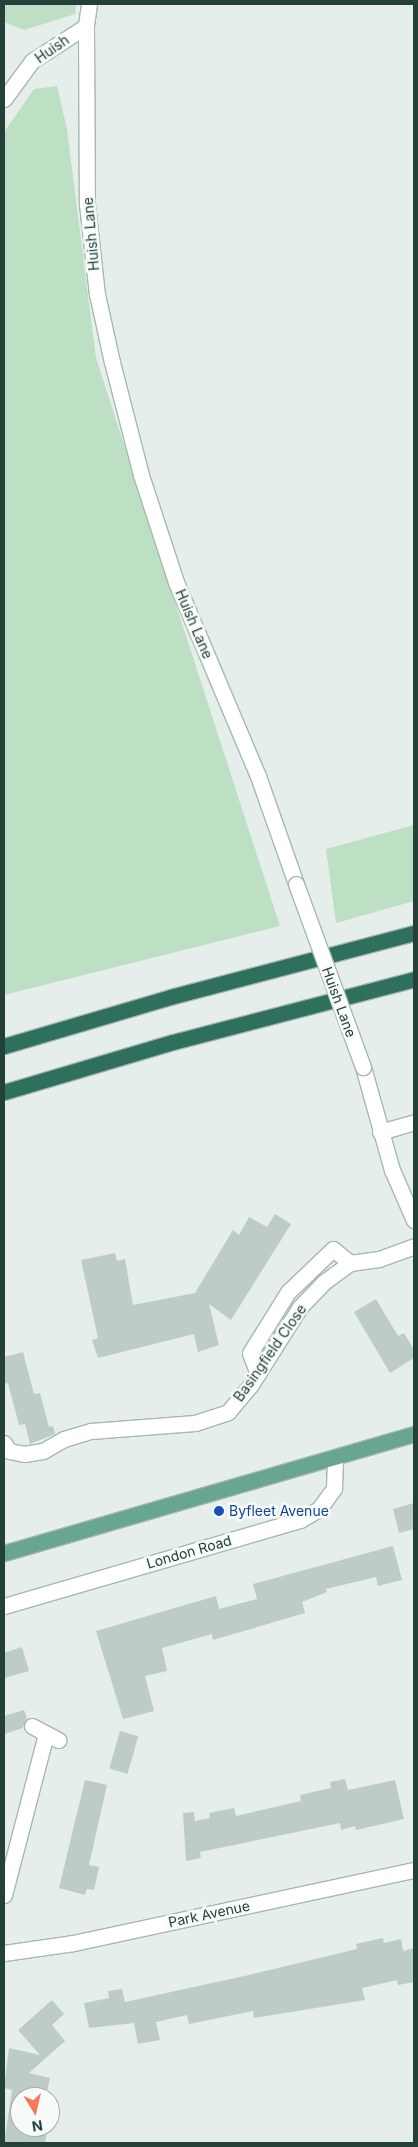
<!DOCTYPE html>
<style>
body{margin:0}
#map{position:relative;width:418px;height:2147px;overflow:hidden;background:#e5eeea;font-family:Inter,sans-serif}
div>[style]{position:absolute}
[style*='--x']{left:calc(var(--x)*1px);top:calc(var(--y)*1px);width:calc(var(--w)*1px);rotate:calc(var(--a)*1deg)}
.green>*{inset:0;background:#bde0c5}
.building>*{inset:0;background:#bdccc5;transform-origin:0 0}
.roads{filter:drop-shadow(1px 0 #a7b7b1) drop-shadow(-1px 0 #a7b7b1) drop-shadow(0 1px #a7b7b1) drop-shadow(0 -1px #a7b7b1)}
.street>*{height:15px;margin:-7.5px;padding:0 7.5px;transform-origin:7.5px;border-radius:7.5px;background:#fff}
.primary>*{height:15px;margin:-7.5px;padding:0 7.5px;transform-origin:7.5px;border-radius:7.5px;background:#68a593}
.highway>*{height:15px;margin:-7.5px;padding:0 7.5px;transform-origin:7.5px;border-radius:7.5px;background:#2e6f5e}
.bridges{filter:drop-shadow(1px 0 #a7b7b1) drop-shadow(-1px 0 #a7b7b1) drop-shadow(0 1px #a7b7b1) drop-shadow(0 -1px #a7b7b1)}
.street-bridge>*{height:15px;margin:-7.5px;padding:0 7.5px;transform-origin:7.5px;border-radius:7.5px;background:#fff}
.dots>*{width:14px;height:14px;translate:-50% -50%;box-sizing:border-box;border:2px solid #f6faf8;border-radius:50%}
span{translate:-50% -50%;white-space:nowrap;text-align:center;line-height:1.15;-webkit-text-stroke:5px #f6faf8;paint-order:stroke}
.street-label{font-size:14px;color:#234138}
.transit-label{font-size:14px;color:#164399}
.left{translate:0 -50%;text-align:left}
.frame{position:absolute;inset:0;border:5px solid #234138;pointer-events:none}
.north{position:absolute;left:10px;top:2087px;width:50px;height:50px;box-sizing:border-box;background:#f6faf8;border:1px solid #a2b0ab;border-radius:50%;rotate:171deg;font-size:14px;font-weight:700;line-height:20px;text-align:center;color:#234138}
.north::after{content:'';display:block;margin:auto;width:18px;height:22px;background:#f67a5b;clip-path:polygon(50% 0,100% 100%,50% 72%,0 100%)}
</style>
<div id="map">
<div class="green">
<div style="clip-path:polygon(4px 4px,76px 4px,75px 14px,24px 30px,4px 22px)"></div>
<div style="clip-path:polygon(57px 86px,67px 129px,96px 358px,280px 926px,4px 995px,4px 132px,34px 89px)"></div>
<div style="clip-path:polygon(414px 825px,414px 901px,336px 923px,326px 849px)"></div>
</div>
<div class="building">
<div style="clip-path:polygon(275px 1214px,291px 1224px,231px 1320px,209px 1304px,219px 1345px,198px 1352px,194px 1334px,98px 1358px,92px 1340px,98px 1338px,81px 1260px,115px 1253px,117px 1261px,125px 1259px,133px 1305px,195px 1293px,233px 1230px,239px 1235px,249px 1217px,267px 1227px)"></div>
<div style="clip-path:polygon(376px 1299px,398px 1336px,404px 1333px,414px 1350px,414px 1358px,390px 1373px,354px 1312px)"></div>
<div style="clip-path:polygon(23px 1352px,34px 1394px,40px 1393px,49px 1427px,53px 1426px,55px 1434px,30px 1444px,25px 1424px,19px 1425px,8px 1383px,4px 1384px,4px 1357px)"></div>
<div style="clip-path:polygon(414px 1503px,414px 1529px,399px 1533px,393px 1509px)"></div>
<div style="clip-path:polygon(393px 1546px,402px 1580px,378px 1586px,376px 1577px,326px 1589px,327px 1592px,302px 1602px,305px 1613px,213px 1640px,212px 1634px,162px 1648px,167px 1671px,145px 1676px,154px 1711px,123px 1719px,96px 1631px,216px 1596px,219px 1609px,257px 1599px,253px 1584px)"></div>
<div style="clip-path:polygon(22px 1647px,29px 1671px,4px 1678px,4px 1653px)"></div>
<div style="clip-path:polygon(24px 1710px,27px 1718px,23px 1728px,4px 1734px,4px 1716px)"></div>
<div style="left:120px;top:1731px;width:19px;height:39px;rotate:16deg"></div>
<div style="clip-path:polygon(345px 1779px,348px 1790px,395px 1780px,404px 1819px,356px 1830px,355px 1826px,341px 1830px,340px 1823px,200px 1852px,201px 1858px,186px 1861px,183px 1813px,194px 1812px,195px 1821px,210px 1818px,209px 1813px,234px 1808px,236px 1816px,301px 1801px,300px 1795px,331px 1788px,330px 1782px)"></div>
<div style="clip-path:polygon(85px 1780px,107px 1785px,89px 1865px,99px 1867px,94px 1890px,87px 1889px,85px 1895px,59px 1888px)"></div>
<div style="clip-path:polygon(383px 1938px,384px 1943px,401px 1939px,403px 1951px,414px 1948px,414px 1982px,398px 1985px,397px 1980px,362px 1988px,365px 2000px,254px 2018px,253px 2011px,189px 2024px,187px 2015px,156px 2022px,160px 2040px,138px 2044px,134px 2023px,89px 2028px,84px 2003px,109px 1998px,108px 1991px,122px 1989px,125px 2002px,249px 1975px,357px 1949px,356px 1944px)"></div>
<div style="clip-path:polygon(52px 2000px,64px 2014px,52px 2025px,65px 2041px,29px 2073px,50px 2078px,46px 2097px,20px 2097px,20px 2127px,48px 2127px,45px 2143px,4px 2143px,12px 2090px,4px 2088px,9px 2048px,40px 2055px,18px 2030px)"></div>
</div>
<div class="roads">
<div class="street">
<div style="--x:89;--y:4;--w:22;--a:98"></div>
<div style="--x:86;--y:26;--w:178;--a:89.7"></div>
<div style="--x:87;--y:204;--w:91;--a:83.7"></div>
<div style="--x:97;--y:294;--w:70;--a:77.6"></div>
<div style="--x:112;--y:362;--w:117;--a:75.6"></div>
<div style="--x:141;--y:475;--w:113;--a:71.9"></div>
<div style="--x:176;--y:582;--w:211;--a:67.1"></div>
<div style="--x:258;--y:776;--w:114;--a:70.6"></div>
<div style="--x:4;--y:99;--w:47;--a:-53.6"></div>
<div style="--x:32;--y:61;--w:64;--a:-32.9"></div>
<div style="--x:363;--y:1067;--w:107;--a:74.3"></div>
<div style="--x:392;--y:1170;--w:55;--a:66.3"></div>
<div style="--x:380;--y:1132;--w:35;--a:-16"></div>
<div style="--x:258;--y:1374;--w:22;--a:-111"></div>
<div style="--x:250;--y:1353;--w:72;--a:-58.1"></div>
<div style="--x:288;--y:1292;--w:62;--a:-43.7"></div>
<div style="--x:333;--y:1249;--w:22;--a:39"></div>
<div style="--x:4;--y:1443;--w:9;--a:58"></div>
<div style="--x:9;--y:1451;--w:15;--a:11"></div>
<div style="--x:24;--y:1454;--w:19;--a:-9"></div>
<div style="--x:43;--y:1451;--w:24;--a:-30"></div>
<div style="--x:64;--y:1439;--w:28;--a:-17"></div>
<div style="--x:91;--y:1431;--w:104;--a:-4.4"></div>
<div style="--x:195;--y:1423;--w:35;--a:-18"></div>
<div style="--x:228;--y:1412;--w:34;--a:-50"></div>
<div style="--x:250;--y:1386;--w:93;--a:-57.7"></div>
<div style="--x:300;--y:1307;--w:35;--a:-46"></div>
<div style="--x:324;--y:1282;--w:32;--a:-36"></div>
<div style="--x:350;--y:1263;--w:29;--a:-8"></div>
<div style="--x:379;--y:1259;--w:37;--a:-20"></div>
<div style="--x:4;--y:1606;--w:308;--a:-16.2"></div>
<div style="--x:300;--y:1520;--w:22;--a:-30"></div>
<div style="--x:319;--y:1509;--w:26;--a:-54"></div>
<div style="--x:334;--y:1488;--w:29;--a:-88"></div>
<div style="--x:32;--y:1726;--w:30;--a:28"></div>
<div style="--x:4;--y:1895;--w:166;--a:-75.4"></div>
<div style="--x:4;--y:1953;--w:70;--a:-8.2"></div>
<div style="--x:73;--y:1943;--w:349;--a:-12.1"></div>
</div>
<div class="primary">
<div style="--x:4;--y:1553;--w:427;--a:-16.2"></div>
</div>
<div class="highway">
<div style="--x:4;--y:1046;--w:173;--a:-16.4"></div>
<div style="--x:170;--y:997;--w:252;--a:-14.7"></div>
<div style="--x:4;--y:1092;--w:176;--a:-16.5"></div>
<div style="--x:173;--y:1042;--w:249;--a:-14.6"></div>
</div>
</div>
<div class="bridges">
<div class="street-bridge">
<div style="--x:296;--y:884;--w:195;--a:69.9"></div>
</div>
</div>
<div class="dots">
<div style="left:219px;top:1511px;background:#1a4fb4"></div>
</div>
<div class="street-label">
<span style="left:52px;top:49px;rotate:-35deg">Huish</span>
<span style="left:91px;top:234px;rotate:-95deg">Huish Lane</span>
<span style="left:194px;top:624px;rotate:67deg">Huish Lane</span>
<span style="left:339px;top:1002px;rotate:70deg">Huish Lane</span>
<span style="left:270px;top:1353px;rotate:-55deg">Basingfield Close</span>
<span style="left:189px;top:1552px;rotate:-16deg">London Road</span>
<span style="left:209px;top:1914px;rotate:-12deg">Park Avenue</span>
</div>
<div class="transit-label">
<span class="left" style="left:229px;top:1511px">Byfleet Avenue</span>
</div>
<div class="frame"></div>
<div class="north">N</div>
</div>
